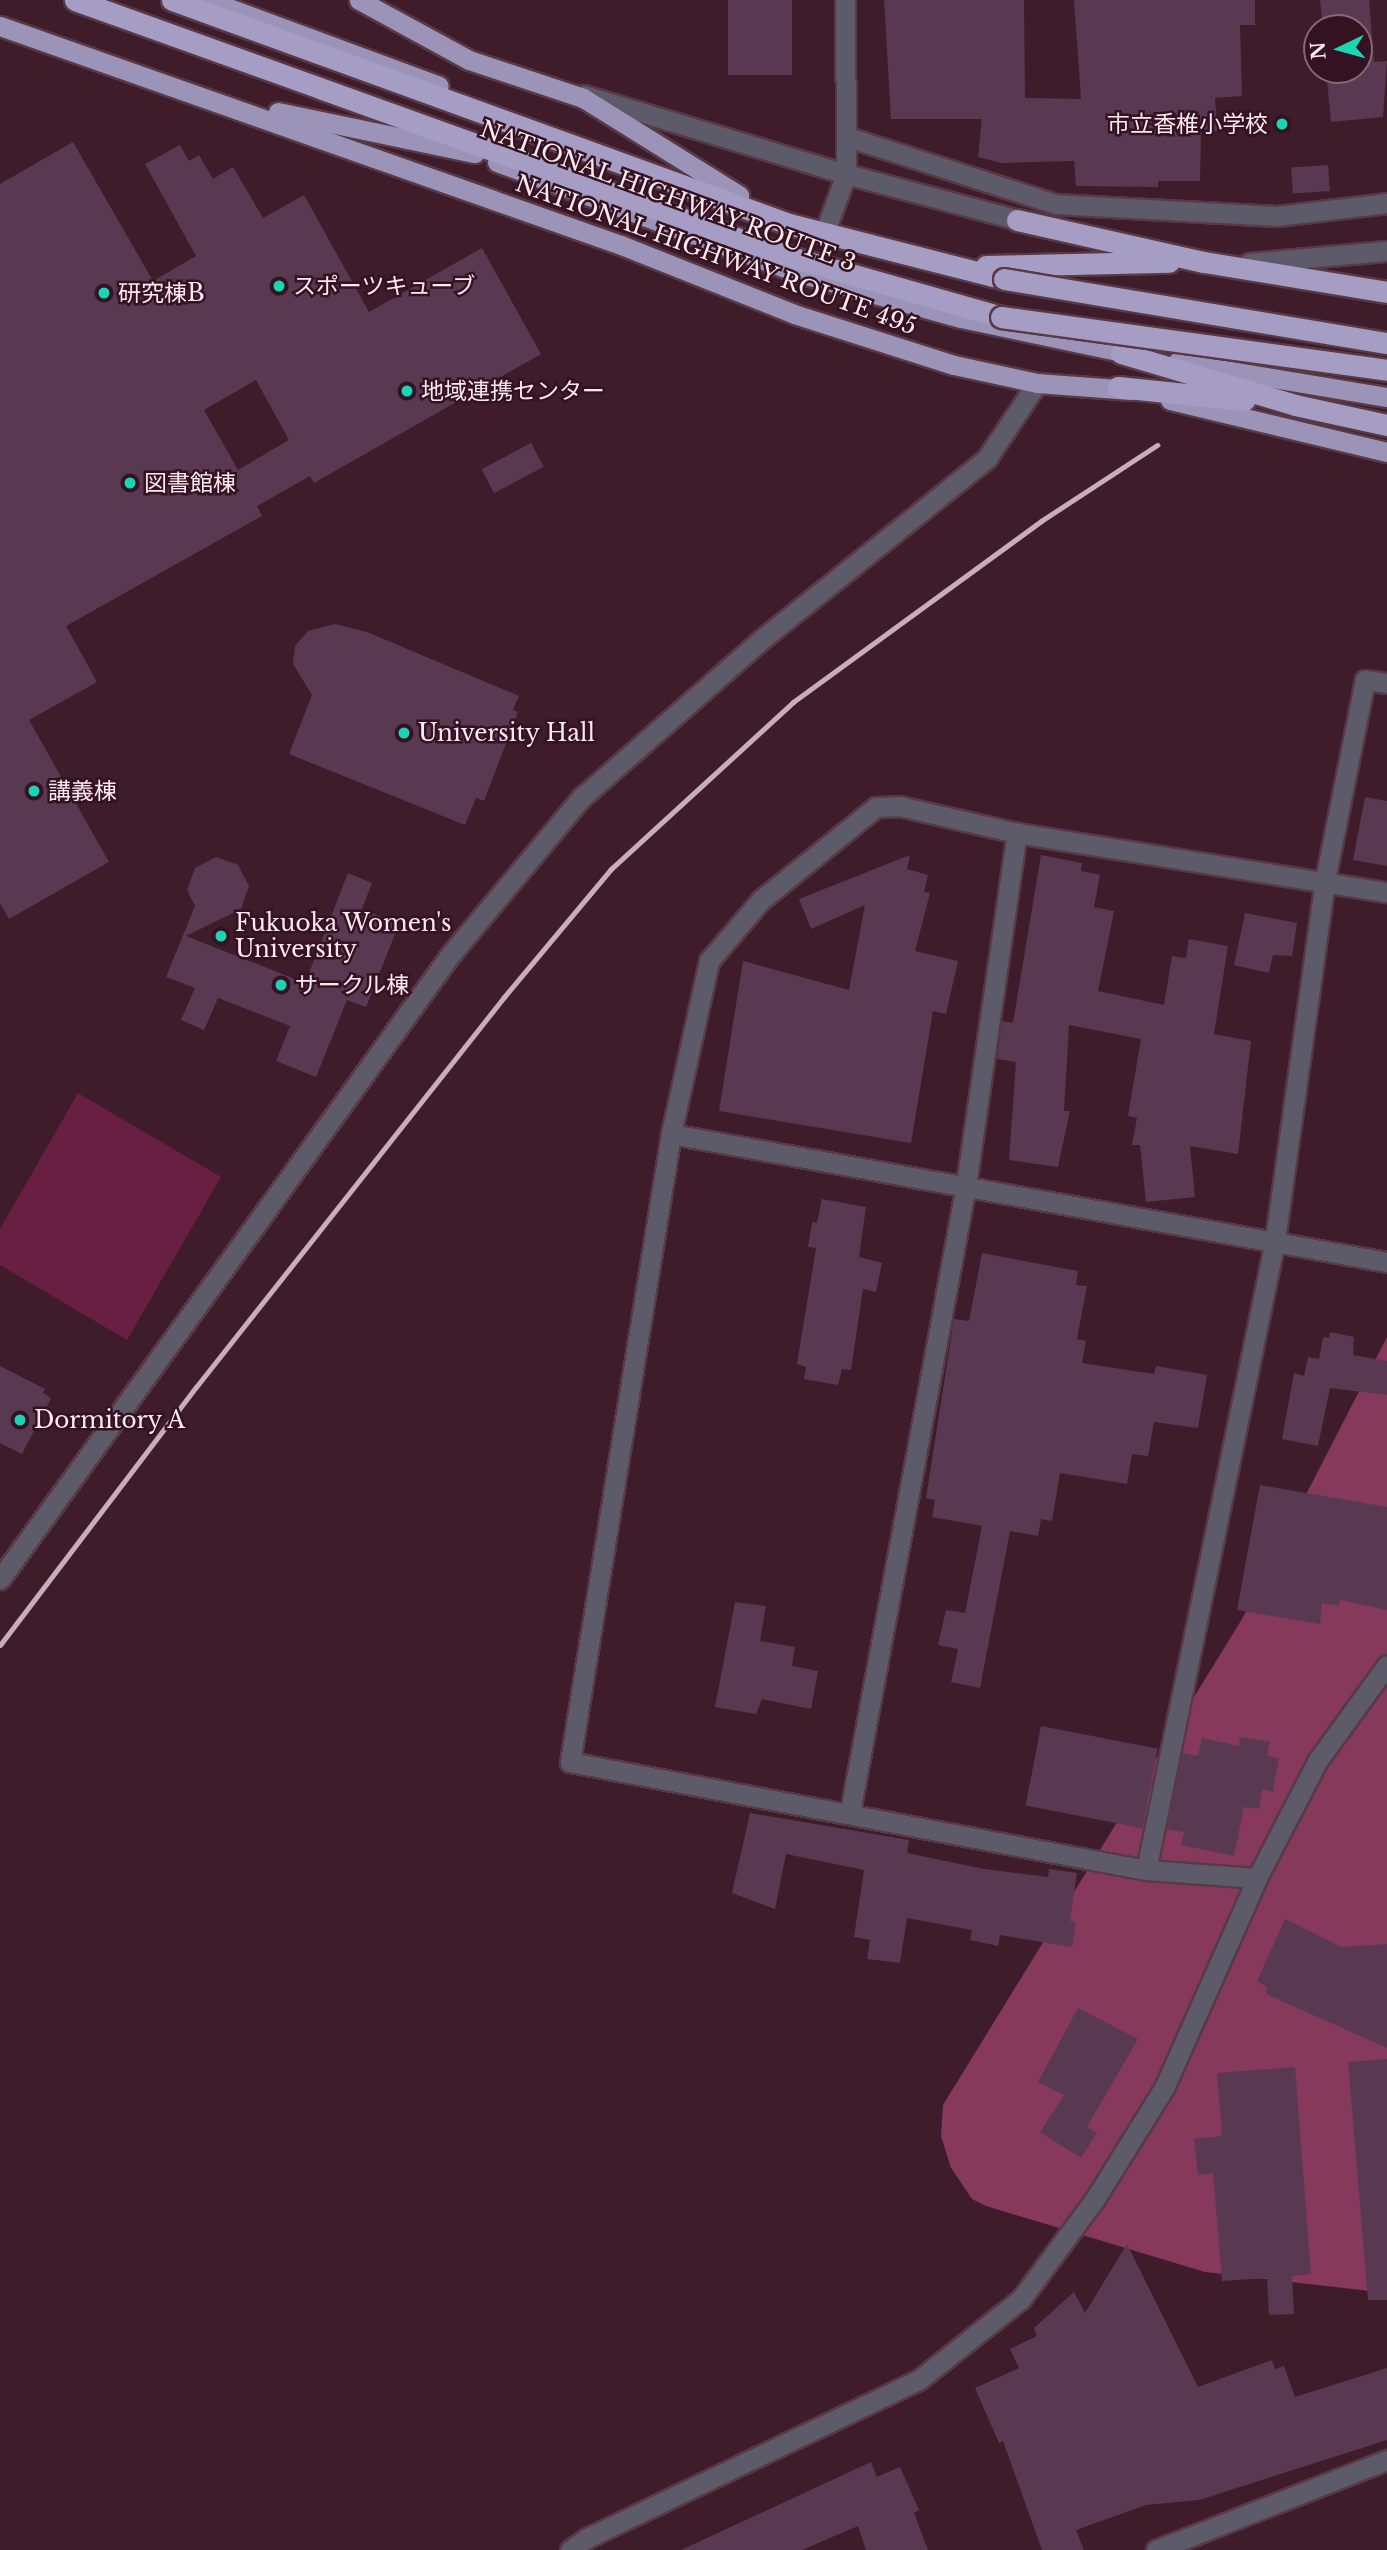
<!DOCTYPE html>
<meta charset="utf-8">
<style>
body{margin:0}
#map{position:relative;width:1387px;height:2550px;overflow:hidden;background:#3f1c2a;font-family:"Libre Baskerville","Noto Sans JP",serif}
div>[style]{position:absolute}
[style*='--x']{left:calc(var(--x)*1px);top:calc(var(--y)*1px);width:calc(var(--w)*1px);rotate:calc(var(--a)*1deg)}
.green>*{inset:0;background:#681f42}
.forest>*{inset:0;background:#87395c}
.building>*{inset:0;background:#593952;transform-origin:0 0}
.roads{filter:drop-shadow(2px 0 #593946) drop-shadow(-2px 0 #593946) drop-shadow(0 2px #593946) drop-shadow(0 -2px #593946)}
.minor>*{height:19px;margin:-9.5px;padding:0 9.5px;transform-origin:9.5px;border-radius:9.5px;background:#5d5a6a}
.tertiary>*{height:19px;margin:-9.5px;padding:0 9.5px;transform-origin:9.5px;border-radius:9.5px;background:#5d5a6a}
.trunk>*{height:19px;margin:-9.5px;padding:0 9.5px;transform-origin:9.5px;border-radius:9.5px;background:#9c94b8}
.motorway>*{height:21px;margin:-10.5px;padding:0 10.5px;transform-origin:10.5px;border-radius:10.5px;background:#a69dc5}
.rail>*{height:5px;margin:-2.5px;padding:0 2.5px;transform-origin:2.5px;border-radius:2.5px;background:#c7afb8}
.bridges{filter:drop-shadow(2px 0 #593946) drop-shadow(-2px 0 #593946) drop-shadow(0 2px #593946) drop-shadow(0 -2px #593946)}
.motorway-bridge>*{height:21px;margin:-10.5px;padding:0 10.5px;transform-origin:10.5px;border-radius:10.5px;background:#a69dc5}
.dots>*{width:19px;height:19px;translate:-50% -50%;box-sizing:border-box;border:4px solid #341221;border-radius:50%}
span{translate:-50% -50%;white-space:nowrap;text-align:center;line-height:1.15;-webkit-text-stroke:5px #341221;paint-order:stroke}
.poi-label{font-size:23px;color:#fce8ef}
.right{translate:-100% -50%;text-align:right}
.left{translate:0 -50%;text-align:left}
.street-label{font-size:23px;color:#fce8ef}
.north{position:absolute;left:1303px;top:14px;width:70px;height:70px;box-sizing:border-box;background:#341221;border:2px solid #846873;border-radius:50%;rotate:265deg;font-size:19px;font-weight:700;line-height:28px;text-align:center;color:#fce8ef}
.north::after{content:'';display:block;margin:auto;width:24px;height:32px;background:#1ad5b2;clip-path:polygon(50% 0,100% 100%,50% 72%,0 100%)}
</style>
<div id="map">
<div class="green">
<div style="clip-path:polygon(78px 1093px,221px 1177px,127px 1340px,0 1265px,0 1229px)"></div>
</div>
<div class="forest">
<div style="clip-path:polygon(1387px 1337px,1387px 2293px,1205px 2272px,986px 2206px,972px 2199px,951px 2168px,941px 2136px,943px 2105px,1242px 1619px)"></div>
</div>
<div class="building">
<div style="left:728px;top:0;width:64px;height:75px"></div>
<div style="clip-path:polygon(884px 0,1024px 0,1025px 98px,1081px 99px,1074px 0,1255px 0,1255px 25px,1240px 25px,1242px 96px,1215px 98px,1217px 131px,1201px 132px,1200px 181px,1158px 181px,1158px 187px,1076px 186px,1074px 161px,1001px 163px,978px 157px,982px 119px,891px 119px)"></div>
<div style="clip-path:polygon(1320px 0,1369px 0,1374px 62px,1387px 61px,1383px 117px,1331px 122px,1326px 70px,1359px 70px,1359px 28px,1323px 28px)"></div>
<div style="clip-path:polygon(evenodd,73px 142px,153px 281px,196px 256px,145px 164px,180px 145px,189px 161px,199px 155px,213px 179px,233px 167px,263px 218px,304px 195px,369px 312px,482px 248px,541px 354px,314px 483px,310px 476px,257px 506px,262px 516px,66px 626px,97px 682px,29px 720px,109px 862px,9px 919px,0 903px,0 184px,73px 142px,256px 380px,289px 440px,238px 470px,204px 410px,256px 380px)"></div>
<div style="left:1328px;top:165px;width:26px;height:37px;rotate:86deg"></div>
<div style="left:531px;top:443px;width:27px;height:56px;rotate:62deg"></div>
<div style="clip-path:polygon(335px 624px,367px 632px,519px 696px,513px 710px,518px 712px,484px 801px,476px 798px,465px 825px,289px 754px,312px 695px,293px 664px,295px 646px,308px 631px)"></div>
<div style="clip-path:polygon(1365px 797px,1387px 801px,1387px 866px,1353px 860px)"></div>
<div style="clip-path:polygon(910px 855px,907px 869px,928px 875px,924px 892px,930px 893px,915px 951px,958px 961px,946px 1014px,933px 1011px,911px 1143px,719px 1111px,743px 961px,849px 990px,865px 905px,811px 929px,799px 899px)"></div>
<div style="clip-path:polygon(1041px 855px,1082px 863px,1081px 871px,1100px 875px,1094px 907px,1114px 911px,1098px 991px,1164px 1005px,1172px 956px,1186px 958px,1189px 939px,1228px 946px,1214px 1034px,1251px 1041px,1238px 1154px,1190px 1146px,1195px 1197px,1146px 1202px,1140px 1145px,1132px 1145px,1137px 1118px,1128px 1116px,1141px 1039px,1069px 1025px,1064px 1111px,1070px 1111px,1058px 1167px,1009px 1160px,1016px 1062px,997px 1059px,1002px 1021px,1013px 1023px)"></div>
<div style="clip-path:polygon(216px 857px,238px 865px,249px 886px,241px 909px,186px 936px,305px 983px,348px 873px,372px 883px,362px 909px,399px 924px,366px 1007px,347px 1000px,316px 1077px,276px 1061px,290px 1026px,218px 998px,204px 1030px,181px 1020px,195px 988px,166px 977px,195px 906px,187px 890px,195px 868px)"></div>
<div style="clip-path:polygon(1245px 913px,1297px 923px,1292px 956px,1273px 955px,1269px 973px,1234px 965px)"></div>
<div style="clip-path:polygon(822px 1199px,866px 1207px,859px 1257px,882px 1263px,876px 1292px,863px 1289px,851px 1370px,842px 1369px,838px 1385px,804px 1379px,806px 1367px,797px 1364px,816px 1248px,808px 1247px,812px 1222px,817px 1223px)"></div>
<div style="clip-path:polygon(982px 1253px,1078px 1271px,1076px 1285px,1087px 1286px,1077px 1339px,1086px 1341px,1082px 1363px,1154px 1374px,1156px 1366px,1207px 1375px,1198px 1428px,1154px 1422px,1148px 1456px,1132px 1454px,1127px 1484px,1060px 1473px,1052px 1521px,1041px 1519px,1038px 1536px,1010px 1531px,980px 1688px,951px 1682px,958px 1649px,938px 1645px,946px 1610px,965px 1613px,982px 1526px,932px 1517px,935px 1500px,926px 1498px,954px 1319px,969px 1321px)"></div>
<div style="clip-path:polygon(1330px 1332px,1354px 1337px,1353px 1355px,1387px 1361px,1387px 1395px,1330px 1388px,1318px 1446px,1282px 1439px,1294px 1373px,1304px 1376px,1308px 1357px,1319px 1359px,1323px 1337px,1329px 1338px)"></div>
<div style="clip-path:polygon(0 1366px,45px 1389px,43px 1393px,51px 1398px,22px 1454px,0 1443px)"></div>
<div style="clip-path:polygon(1260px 1485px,1387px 1507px,1387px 1610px,1340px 1600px,1339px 1606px,1322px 1603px,1320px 1624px,1237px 1610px)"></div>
<div style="clip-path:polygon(735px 1602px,766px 1606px,760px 1641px,795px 1647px,792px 1666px,818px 1671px,811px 1709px,762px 1699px,756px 1714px,715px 1707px)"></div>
<div style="left:1041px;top:1726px;width:119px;height:81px;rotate:11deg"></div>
<div style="clip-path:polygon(1240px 1737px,1270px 1742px,1267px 1756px,1279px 1758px,1273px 1792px,1262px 1789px,1259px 1809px,1244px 1807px,1234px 1856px,1181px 1845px,1184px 1832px,1167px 1829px,1182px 1753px,1198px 1756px,1202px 1738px,1239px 1746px)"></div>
<div style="clip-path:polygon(750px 1813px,909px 1840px,907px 1853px,984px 1869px,1048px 1877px,1049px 1869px,1077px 1873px,1070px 1921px,1076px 1923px,1072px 1947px,1000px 1935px,998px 1946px,970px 1940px,972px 1930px,907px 1918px,900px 1963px,867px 1959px,870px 1940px,854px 1937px,864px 1870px,786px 1854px,775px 1909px,732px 1893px)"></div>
<div style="clip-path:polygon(1285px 1919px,1341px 1947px,1387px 1944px,1387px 2048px,1266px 1994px,1267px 1987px,1257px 1981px)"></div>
<div style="clip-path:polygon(1078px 2008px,1138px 2039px,1087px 2127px,1097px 2133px,1081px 2158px,1040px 2132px,1064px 2095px,1038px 2082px)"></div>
<div style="clip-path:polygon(1387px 2059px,1387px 2300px,1368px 2300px,1348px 2062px)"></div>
<div style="clip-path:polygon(1295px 2067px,1311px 2274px,1292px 2276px,1294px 2314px,1269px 2315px,1267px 2278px,1222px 2281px,1213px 2173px,1198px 2175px,1194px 2139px,1222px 2136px,1217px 2073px)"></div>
<div style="clip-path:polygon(1127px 2244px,1198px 2387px,1272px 2360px,1275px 2369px,1284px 2366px,1295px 2397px,1387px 2368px,1387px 2440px,1199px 2500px,1146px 2505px,1076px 2530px,1084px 2550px,1042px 2550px,1003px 2441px,999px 2443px,975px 2388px,1019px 2368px,1010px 2349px,1037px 2336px,1034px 2328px,1074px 2292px,1085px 2313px)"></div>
<div style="clip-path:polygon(871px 2462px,877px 2477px,900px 2467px,919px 2510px,914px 2513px,928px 2550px,866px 2550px,858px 2526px,802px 2550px,681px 2550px)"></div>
</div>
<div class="roads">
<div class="minor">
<div style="--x:584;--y:95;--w:274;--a:16.8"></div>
<div style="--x:846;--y:174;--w:190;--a:14.9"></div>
<div style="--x:848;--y:137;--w:218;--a:17.9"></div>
<div style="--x:1055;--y:204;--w:222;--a:3.1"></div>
<div style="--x:1277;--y:216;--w:111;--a:-6.7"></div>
<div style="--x:827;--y:226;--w:55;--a:-69.9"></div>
<div style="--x:846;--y:174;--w:174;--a:-90.3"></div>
<div style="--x:1249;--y:263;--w:139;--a:-5"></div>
<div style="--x:671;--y:1134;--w:727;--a:10.14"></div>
<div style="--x:0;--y:1579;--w:771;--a:-54.19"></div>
<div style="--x:451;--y:954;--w:203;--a:-50.2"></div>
<div style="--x:581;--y:798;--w:240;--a:-41.3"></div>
<div style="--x:761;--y:640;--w:290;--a:-38.8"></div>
<div style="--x:987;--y:458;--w:90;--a:-56.3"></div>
<div style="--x:850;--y:1812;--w:638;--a:-79.52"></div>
<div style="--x:966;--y:1185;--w:356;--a:-81.8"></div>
<div style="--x:1146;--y:1870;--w:643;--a:-78.43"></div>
<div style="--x:1275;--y:1240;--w:363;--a:-82.1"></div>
<div style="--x:1325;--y:880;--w:204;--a:-78.7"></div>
<div style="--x:1365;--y:680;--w:22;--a:8"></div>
<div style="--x:1257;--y:1878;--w:111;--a:-175.9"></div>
<div style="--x:1146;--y:1870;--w:586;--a:-169.38"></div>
<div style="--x:570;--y:1762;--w:636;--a:-80.86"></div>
<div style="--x:671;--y:1134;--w:177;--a:-77.6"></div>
<div style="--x:709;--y:961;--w:80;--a:-49.6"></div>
<div style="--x:761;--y:900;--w:148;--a:-39"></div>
<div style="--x:876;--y:807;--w:23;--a:-2"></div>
<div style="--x:899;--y:806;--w:121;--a:12.9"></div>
<div style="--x:1017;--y:833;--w:375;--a:9.1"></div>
</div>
<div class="tertiary">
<div style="--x:570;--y:2550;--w:21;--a:-35"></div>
<div style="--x:587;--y:2538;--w:369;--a:-25.5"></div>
<div style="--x:920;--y:2379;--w:129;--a:-38.4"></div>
<div style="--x:1021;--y:2299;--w:124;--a:-53.5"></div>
<div style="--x:1095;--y:2199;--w:133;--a:-58.2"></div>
<div style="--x:1165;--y:2086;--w:227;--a:-66.1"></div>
<div style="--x:1257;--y:1878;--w:133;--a:-62.7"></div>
<div style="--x:1318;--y:1760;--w:117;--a:-54"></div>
<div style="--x:1156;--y:2550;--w:248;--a:-21.3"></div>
</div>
<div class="trunk">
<div style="--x:207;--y:0;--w:247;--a:20.3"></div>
<div style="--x:359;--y:0;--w:125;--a:28.6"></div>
<div style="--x:469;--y:60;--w:120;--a:18.4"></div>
<div style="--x:583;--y:98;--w:184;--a:31.9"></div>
<div style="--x:0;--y:26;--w:658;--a:19.43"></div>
<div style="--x:621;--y:245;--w:186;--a:21.7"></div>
<div style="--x:794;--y:314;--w:168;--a:17.7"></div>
<div style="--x:954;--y:365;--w:85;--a:12.2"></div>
<div style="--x:1037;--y:383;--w:94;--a:4.3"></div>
<div style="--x:278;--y:112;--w:201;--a:11.8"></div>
<div style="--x:497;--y:162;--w:319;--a:20.2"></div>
<div style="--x:796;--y:272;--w:171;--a:15.6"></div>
<div style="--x:961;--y:318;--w:180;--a:11.9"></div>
<div style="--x:1177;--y:362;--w:213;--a:9.5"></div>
<div style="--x:1170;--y:400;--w:223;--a:13.5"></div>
</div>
<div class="motorway">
<div style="--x:75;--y:0;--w:753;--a:19.78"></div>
<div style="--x:784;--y:255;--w:226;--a:15.9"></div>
<div style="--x:172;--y:0;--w:656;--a:19.95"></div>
<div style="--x:789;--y:224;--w:222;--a:14.3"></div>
<div style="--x:1017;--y:220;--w:192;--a:12.7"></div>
<div style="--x:1204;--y:262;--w:185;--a:9.3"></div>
<div style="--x:986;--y:266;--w:183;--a:-1.3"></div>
<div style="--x:1121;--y:353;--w:182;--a:16.6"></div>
<div style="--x:1295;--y:405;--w:94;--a:12.3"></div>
<div style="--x:1118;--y:387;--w:127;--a:5.9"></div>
</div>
</div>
<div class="rail">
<div style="--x:0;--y:1645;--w:324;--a:-52.8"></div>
<div style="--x:196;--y:1387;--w:497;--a:-51.7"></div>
<div style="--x:504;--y:997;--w:167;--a:-50.1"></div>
<div style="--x:611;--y:869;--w:247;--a:-42.5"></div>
<div style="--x:793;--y:702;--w:307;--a:-36.1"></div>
<div style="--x:1041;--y:521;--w:139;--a:-33.2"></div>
</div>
<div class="bridges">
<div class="motorway-bridge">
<div style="--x:1004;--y:279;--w:388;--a:9.5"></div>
<div style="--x:1001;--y:317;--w:390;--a:7.8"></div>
</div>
</div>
<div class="dots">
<div style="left:1282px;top:124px;background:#1ad5b2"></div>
<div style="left:279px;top:286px;background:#1ad5b2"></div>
<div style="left:104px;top:293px;background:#1ad5b2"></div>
<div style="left:407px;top:391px;background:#1ad5b2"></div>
<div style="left:130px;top:483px;background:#1ad5b2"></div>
<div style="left:404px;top:733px;background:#1ad5b2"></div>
<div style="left:34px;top:791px;background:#1ad5b2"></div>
<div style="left:221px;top:936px;background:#1ad5b2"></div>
<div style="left:281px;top:985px;background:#1ad5b2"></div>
<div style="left:20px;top:1420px;background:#1ad5b2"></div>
</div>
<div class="poi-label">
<span class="right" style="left:1268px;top:124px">市立香椎小学校</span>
<span class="left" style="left:293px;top:286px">スポーツキューブ</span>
<span class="left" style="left:118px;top:293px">研究棟B</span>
<span class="left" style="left:421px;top:391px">地域連携センター</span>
<span class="left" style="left:144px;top:483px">図書館棟</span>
<span class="left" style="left:418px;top:733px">University Hall</span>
<span class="left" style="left:48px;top:791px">講義棟</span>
<span class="left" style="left:235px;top:936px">Fukuoka Women's<br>University</span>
<span class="left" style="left:295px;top:985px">サークル棟</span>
<span class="left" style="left:34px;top:1420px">Dormitory A</span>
</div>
<div class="street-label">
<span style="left:668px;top:196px;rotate:20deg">NATIONAL HIGHWAY ROUTE 3</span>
<span style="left:716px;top:255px;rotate:20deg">NATIONAL HIGHWAY ROUTE 495</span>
</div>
<div class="north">N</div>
</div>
